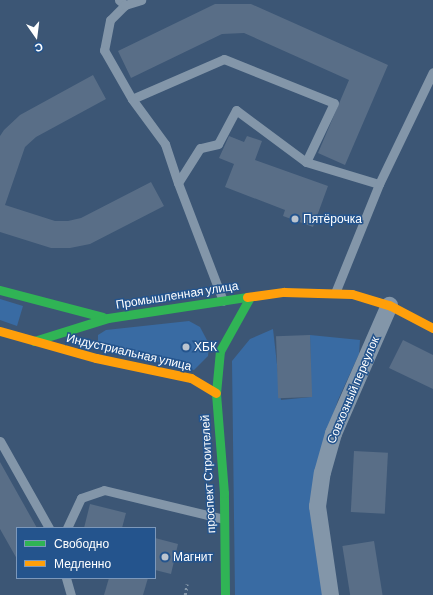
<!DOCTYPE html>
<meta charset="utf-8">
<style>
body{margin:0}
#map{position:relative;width:433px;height:595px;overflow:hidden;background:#3c5675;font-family:Barlow,sans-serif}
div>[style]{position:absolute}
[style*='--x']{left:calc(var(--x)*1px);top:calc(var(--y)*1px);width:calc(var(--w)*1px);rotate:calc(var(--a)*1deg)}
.green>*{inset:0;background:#396ba3}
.building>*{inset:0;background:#596e87;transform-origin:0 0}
.path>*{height:2.5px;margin-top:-1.25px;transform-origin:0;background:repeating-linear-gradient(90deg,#8396a9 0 2px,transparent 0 5px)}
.lane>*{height:9px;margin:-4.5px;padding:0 4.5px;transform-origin:4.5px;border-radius:4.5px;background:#8396a9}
.street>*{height:17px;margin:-8.5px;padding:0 8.5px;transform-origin:8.5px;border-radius:8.5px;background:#8396a9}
.fast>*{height:9px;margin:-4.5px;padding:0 4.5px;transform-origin:4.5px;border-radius:4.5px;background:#30b455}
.slow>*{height:9px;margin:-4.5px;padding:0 4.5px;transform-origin:4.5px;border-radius:4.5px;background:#ff9f0a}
.dots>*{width:11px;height:11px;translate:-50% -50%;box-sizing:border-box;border:2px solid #24548d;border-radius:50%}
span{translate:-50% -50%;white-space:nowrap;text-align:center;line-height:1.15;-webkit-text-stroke:3px #24548d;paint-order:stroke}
.poi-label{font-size:12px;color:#fff}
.left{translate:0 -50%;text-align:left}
.street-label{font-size:12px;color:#fff}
.legend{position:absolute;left:16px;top:527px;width:140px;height:52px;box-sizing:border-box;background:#24548d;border:1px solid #7c98bb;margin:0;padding:5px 7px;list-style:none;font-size:12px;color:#fff}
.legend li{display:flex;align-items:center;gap:8px;height:20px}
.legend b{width:20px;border:1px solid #7c98bb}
.north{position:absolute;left:16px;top:16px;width:40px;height:40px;-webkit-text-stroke:3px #24548d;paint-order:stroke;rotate:166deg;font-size:11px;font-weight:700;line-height:16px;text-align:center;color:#fff}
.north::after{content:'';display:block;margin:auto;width:14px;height:18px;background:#fff;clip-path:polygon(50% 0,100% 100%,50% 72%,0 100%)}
</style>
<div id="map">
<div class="green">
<div style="clip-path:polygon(0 299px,23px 306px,17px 326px,0 320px)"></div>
<div style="clip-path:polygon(189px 321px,200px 327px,209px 344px,208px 356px,194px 370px,101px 348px,98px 343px,98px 335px,106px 330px)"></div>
<div style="clip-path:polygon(273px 329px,281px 400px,311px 397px,310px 335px,360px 340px,359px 354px,338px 400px,315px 470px,325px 595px,235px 595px,232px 361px,250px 339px)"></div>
</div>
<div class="building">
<div style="clip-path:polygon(215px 4px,251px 4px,388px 65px,345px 165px,318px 153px,349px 80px,244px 33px,222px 34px,131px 78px,118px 51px)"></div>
<div style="clip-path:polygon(93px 75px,106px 99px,36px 137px,25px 147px,5px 205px,55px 221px,68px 221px,81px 218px,151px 182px,164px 206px,90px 244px,70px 248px,51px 248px,0 232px,0 136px,4px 130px,20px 115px)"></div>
<div style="clip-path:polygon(229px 136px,244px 142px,247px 136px,262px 141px,255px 160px,328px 186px,313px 227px,283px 216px,285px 210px,225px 187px,234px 164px,219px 158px)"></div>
<div style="left:310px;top:335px;width:62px;height:34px;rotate:88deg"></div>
<div style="clip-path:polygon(403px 340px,433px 355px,433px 389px,389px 368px)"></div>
<div style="left:354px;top:451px;width:34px;height:61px;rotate:3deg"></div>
<div style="clip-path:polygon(0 462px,37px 528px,17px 528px,17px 559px,0 529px)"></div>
<div style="clip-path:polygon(90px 504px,126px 513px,122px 528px,84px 528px)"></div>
<div style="clip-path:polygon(155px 538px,178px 544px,171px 574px,155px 570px)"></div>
<div style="left:374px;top:541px;width:55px;height:32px;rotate:81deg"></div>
<div style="clip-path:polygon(109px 578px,148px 578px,143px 595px,104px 595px)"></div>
</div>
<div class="path">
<div style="--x:185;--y:595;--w:11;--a:-80"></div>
</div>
<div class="lane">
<div style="--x:119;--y:0;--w:8;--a:40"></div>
<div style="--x:125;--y:5;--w:21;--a:135"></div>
<div style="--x:110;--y:20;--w:31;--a:101"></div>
<div style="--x:104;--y:50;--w:56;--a:60.3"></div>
<div style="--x:132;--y:99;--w:100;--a:-23.5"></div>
<div style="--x:224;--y:59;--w:118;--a:21.8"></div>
<div style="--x:334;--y:103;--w:65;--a:115.4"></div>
<div style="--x:306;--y:162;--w:87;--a:-143.4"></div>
<div style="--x:236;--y:110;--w:38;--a:118"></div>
<div style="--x:218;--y:144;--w:18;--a:167"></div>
<div style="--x:200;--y:148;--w:41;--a:122.2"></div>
<div style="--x:178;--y:183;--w:126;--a:69.1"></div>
<div style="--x:125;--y:5;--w:17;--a:-17"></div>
<div style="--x:132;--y:99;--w:56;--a:53.7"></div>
<div style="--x:165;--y:144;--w:41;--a:71.6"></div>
<div style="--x:306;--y:162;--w:76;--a:16.8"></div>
<div style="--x:335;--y:293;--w:118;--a:-68"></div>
<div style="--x:379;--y:184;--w:124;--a:-64.3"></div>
<div style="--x:0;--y:441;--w:100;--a:60.6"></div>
<div style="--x:67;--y:528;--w:33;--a:-65"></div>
<div style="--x:81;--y:498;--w:24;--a:-19"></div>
<div style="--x:104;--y:490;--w:123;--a:13.6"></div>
<div style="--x:66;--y:578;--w:18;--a:74"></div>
</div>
<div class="street">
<div style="--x:330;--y:595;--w:90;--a:-98.3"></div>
<div style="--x:317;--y:506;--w:34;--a:-82"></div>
<div style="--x:322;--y:472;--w:41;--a:-74.2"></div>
<div style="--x:333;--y:433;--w:140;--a:-66.4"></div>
</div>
<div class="fast">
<div style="--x:0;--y:290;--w:106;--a:14.7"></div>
<div style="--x:34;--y:341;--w:77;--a:-17.3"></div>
<div style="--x:108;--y:318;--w:141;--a:-8.6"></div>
<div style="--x:225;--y:595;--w:102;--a:-90.6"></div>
<div style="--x:224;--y:493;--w:100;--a:-94.6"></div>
<div style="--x:216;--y:393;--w:42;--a:-84.6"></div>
<div style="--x:220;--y:351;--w:62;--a:-60.9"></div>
</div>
<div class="slow">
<div style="--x:247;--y:297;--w:37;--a:-8"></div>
<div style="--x:284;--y:292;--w:68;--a:1.7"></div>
<div style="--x:352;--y:294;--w:39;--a:17"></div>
<div style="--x:389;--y:305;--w:50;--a:27.6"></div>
<div style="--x:0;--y:331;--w:100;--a:15.7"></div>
<div style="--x:96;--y:358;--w:97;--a:11.9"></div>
<div style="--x:191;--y:378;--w:29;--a:31"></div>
</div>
<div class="dots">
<div style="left:295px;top:219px;background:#bbc4cf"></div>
<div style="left:186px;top:347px;background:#bbc4cf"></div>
<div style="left:165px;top:557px;background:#bbc4cf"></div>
</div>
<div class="poi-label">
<span class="left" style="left:303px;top:219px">Пятёрочка</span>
<span class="left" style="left:194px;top:347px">ХБК</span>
<span class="left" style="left:173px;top:557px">Магнит</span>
</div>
<div class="street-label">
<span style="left:177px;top:295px;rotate:-9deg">Промышленная улица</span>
<span style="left:129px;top:352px;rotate:13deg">Индустриальная улица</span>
<span style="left:353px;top:390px;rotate:-67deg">Совхозный переулок</span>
<span style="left:208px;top:474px;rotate:-93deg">проспект Строителей</span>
</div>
<ul class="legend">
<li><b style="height:5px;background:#30b455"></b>Свободно</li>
<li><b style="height:5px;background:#ff9f0a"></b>Медленно</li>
</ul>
<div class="north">С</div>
</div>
